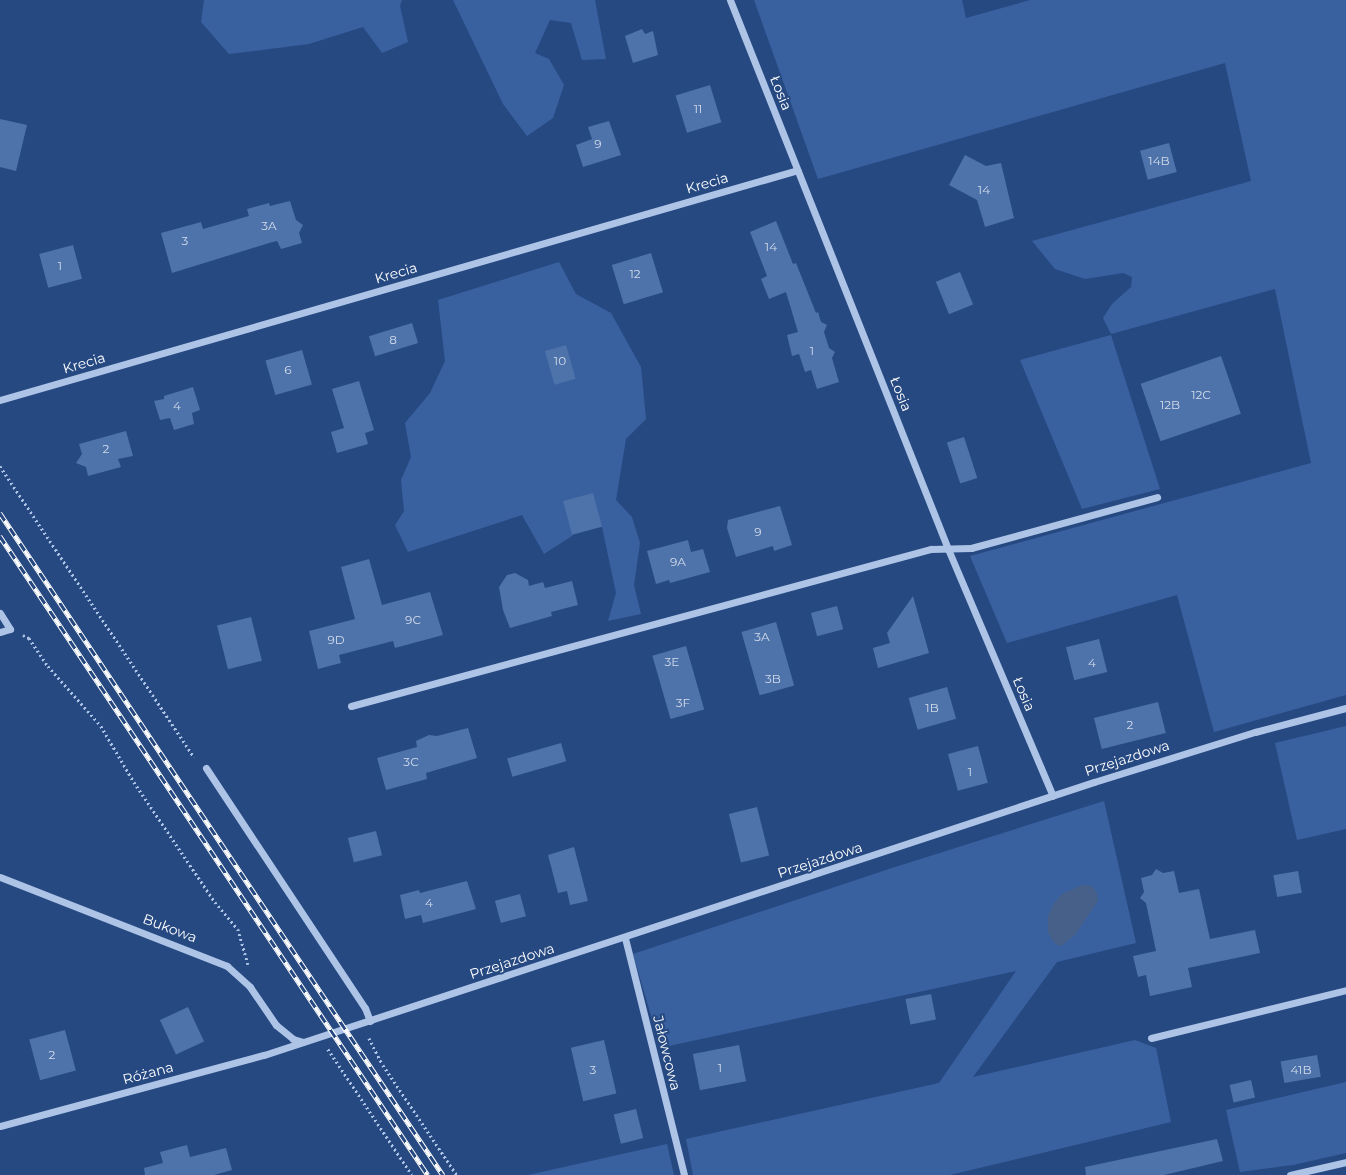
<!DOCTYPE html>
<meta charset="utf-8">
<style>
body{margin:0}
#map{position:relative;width:1346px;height:1175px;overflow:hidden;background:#264982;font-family:Montserrat,sans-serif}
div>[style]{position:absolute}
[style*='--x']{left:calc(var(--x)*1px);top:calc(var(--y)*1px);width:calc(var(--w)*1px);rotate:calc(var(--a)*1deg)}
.green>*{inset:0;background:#3a619f}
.water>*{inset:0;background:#476089}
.building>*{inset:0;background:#4e72aa;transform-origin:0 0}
.path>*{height:2.5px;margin-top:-1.25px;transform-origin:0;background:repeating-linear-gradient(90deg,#aec4e7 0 2px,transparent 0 5px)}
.minor>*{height:7px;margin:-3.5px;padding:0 3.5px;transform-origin:3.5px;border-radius:3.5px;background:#aec4e7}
.rail>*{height:4.5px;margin-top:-2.25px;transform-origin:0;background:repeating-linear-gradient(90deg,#264982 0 9px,#fff 0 18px);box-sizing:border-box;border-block:1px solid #fff}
span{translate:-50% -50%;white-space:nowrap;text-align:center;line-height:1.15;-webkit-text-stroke:4px #264982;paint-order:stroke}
.number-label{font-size:12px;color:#d3dcea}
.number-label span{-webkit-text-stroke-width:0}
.street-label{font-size:14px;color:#fff}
</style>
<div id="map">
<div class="green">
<div style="clip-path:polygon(204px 0,402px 0,400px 6px,408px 42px,382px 53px,363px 27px,309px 44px,229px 54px,201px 22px)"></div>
<div style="clip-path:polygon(453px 0,595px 0,606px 59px,582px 60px,571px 23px,550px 20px,535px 53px,549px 59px,564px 85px,553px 118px,527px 136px,503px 104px)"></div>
<div style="clip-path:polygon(754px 0,962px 0,966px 18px,1030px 0,1346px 0,1346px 695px,1214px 732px,1177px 595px,1007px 643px,970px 556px,1311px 463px,1275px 289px,1111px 334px,1103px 318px,1112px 304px,1131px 287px,1132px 277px,1123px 273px,1085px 279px,1055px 269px,1032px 241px,1251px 181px,1225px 63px,818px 179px)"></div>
<div style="clip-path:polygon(559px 262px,576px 294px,611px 313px,641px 367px,646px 419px,626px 439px,616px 500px,632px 517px,640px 543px,634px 585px,641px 614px,608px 621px,616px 593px,602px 527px,593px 507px,572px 536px,544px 554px,522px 515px,408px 552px,395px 525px,404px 511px,401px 480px,411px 457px,405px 423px,430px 393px,445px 361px,438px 300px)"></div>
<div style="clip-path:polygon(1111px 335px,1160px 489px,1082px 509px,1020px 360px)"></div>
<div style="clip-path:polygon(1346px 726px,1346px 829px,1297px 840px,1275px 743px)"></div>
<div style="clip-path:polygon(1104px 801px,1136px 943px,1057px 962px,973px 1077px,1135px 1040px,1156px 1048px,1171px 1122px,950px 1175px,693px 1175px,686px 1139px,939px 1083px,1016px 971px,669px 1046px,658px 1039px,633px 954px,892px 868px)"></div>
<div style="clip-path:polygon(1346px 1082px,1346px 1153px,1293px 1165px,1240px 1172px,1226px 1110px)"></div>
<div style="clip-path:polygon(667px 1144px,674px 1175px,528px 1175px)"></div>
</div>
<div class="water">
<div style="clip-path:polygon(1082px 885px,1092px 886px,1097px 893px,1098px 901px,1075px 935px,1061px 946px,1056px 945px,1048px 933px,1048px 916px,1054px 903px,1062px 894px)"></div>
</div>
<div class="building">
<div style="clip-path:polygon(642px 29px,645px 34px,653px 31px,658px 55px,633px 63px,625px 36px)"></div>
<div style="left:710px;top:85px;width:39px;height:36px;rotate:73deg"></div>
<div style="clip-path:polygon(0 119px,27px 125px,16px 171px,0 167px)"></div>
<div style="clip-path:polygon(609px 121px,621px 155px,583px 167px,576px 145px,592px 139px,588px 127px)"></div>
<div style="left:1169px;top:143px;width:30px;height:30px;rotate:75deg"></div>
<div style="clip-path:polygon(965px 155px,986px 166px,1001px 163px,1014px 218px,985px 227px,977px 200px,949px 185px)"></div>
<div style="clip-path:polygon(290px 201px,296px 220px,303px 225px,299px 233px,302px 243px,281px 249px,277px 241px,269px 243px,172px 273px,161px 233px,201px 222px,203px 229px,249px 216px,247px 209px,269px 203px,270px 206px)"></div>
<div style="clip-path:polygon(776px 221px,793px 264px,796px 263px,816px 313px,818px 312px,821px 322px,827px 325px,824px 332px,829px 348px,835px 352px,832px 358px,839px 382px,817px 389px,811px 370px,805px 372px,799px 354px,792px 356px,787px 335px,798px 332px,786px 292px,769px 299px,761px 279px,767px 276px,750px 232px)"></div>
<div style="left:73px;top:245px;width:35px;height:35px;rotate:75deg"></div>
<div style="left:651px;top:253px;width:41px;height:41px;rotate:73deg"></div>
<div style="left:960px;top:272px;width:35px;height:26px;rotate:68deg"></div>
<div style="left:412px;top:323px;width:21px;height:45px;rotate:73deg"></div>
<div style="left:566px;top:345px;width:35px;height:22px;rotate:74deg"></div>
<div style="left:302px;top:350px;width:36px;height:38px;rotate:74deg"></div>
<div style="left:1221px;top:356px;width:61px;height:85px;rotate:71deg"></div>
<div style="clip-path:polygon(359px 381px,374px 430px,365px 433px,368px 444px,337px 453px,331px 432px,344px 428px,332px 389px)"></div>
<div style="clip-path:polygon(193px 387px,200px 410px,192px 413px,194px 424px,174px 430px,170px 418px,160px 420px,154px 401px,164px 399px,164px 396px)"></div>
<div style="clip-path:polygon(126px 431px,133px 456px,118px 459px,121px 467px,88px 476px,86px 467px,76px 463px,82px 454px,79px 444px)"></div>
<div style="left:964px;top:437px;width:43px;height:18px;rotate:72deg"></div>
<div style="left:593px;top:493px;width:35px;height:31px;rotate:75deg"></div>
<div style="clip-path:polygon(780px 506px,792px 545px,774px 551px,773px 546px,736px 557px,727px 528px,728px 520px)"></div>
<div style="clip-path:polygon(688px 540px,691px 552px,703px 549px,710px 572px,670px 583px,669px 580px,656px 584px,647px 551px)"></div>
<div style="clip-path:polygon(369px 559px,382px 605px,430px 592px,443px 635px,395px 648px,393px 641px,339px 655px,341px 663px,318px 669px,309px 631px,355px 619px,341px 567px)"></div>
<div style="clip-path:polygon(515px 573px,528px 580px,529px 586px,543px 582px,545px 588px,572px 581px,578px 605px,551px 612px,552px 616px,510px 628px,503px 610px,499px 587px,507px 575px)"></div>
<div style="clip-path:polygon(913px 596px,929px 653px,878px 668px,873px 648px,890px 643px,887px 633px)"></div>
<div style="left:837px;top:606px;width:24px;height:27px;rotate:75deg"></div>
<div style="left:251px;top:617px;width:45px;height:35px;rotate:76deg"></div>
<div style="left:776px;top:622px;width:66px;height:36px;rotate:74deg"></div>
<div style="left:1099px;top:639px;width:34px;height:34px;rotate:76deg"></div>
<div style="left:686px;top:646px;width:66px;height:35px;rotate:74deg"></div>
<div style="left:947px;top:687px;width:33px;height:40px;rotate:74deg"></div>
<div style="left:1158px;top:702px;width:32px;height:66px;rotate:76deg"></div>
<div style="clip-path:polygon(468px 728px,477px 758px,426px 773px,427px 779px,386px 790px,377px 758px,417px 747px,416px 741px,429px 735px,437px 736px)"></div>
<div style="left:561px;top:743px;width:19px;height:56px;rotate:74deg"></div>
<div style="left:978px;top:746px;width:38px;height:31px;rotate:75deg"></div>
<div style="left:757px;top:807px;width:50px;height:29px;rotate:76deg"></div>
<div style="left:376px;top:831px;width:25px;height:29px;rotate:76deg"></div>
<div style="clip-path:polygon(574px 847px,588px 901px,570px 905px,567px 891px,558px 893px,548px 855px)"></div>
<div style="clip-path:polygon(1156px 869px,1163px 873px,1174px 871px,1179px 893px,1199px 889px,1210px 939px,1255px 930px,1260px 953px,1188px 968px,1192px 987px,1150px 996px,1146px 975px,1138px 977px,1133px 956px,1156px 951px,1146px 903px,1140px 898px,1144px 892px,1141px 878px,1152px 875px)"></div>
<div style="left:1298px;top:871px;width:22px;height:25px;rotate:80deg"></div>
<div style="clip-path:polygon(467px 881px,476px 909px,423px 923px,421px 915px,405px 919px,400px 895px,419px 890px,420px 893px)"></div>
<div style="left:520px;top:894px;width:23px;height:26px;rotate:75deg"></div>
<div style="left:931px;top:994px;width:26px;height:26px;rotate:79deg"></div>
<div style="left:188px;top:1007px;width:38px;height:31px;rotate:65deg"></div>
<div style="left:65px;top:1030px;width:42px;height:37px;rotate:75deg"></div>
<div style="left:604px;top:1040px;width:55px;height:34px;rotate:77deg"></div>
<div style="left:739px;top:1045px;width:37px;height:47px;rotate:79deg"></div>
<div style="left:1317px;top:1055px;width:22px;height:37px;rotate:80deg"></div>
<div style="left:1251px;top:1080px;width:18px;height:22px;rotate:77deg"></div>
<div style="left:636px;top:1109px;width:30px;height:23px;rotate:76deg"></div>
<div style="clip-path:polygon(1217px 1139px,1223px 1161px,1164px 1175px,1086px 1175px,1085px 1167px)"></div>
<div style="clip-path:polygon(187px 1145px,190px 1157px,226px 1148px,232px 1170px,214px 1175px,145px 1175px,144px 1168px,163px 1163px,160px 1152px)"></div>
</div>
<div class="path">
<div style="--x:0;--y:466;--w:350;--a:56.3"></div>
<div style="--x:23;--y:635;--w:7;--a:27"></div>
<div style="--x:29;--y:638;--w:34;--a:56"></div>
<div style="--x:48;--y:666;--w:80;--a:48.5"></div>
<div style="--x:101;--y:726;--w:65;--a:59.5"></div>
<div style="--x:134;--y:782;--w:145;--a:56"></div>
<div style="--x:215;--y:902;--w:35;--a:50"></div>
<div style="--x:238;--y:929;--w:37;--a:74"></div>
<div style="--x:369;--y:1038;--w:30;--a:63"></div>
<div style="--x:383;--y:1065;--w:133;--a:56.1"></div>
<div style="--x:328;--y:1049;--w:151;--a:56.3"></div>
</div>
<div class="minor">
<div style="--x:730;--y:0;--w:591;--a:68.34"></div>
<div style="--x:948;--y:549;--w:268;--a:67"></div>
<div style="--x:0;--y:400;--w:830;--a:-16.08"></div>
<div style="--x:0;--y:613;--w:19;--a:58"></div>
<div style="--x:10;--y:629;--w:10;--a:163"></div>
<div style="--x:351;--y:706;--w:601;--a:-15.15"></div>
<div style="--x:931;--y:549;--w:40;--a:-1.4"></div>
<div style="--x:971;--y:548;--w:193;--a:-15.3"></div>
<div style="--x:206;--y:768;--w:288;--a:56.5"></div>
<div style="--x:365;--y:1008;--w:14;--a:69"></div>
<div style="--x:0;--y:877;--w:244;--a:21.4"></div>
<div style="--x:227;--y:966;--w:31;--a:42"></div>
<div style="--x:250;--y:987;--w:46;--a:55.6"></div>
<div style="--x:276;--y:1025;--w:22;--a:39"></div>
<div style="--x:293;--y:1039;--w:10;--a:17"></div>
<div style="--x:625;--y:938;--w:244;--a:76"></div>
<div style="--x:1151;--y:1038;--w:201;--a:-13.8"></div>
<div style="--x:0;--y:1126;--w:273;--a:-15.1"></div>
<div style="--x:264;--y:1055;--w:874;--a:-18.21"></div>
<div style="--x:1094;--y:782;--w:169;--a:-17.3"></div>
<div style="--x:1255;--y:732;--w:94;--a:-14.8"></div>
<div style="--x:1290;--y:1175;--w:57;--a:-13.1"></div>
</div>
<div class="rail">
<div style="--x:0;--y:513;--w:797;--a:56.21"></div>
<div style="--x:0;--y:536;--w:769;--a:56.19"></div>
</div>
<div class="number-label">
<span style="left:698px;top:109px">11</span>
<span style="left:598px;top:144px">9</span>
<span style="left:1159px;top:161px">14B</span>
<span style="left:984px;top:190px">14</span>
<span style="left:269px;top:226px">3A</span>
<span style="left:185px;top:241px">3</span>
<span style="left:771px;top:247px">14</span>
<span style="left:60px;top:266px">1</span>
<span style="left:635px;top:274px">12</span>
<span style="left:393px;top:340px">8</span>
<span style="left:812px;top:351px">1</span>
<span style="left:560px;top:361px">10</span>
<span style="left:288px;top:370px">6</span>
<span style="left:1201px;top:395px">12C</span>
<span style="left:1170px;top:405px">12B</span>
<span style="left:177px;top:406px">4</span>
<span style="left:106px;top:449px">2</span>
<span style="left:758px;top:532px">9</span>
<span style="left:678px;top:562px">9A</span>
<span style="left:413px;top:620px">9C</span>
<span style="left:762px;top:637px">3A</span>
<span style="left:336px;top:640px">9D</span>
<span style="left:672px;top:662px">3E</span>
<span style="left:1092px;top:663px">4</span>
<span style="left:773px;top:679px">3B</span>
<span style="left:683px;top:703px">3F</span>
<span style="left:932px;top:708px">1B</span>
<span style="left:1130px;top:725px">2</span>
<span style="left:411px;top:762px">3C</span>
<span style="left:970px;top:772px">1</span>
<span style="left:429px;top:903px">4</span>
<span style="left:52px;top:1055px">2</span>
<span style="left:720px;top:1068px">1</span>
<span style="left:593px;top:1070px">3</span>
<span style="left:1301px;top:1070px">41B</span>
</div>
<div class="street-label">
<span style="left:781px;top:93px;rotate:68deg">Łosia</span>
<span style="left:707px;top:183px;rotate:-16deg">Krecia</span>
<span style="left:396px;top:273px;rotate:-16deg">Krecia</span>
<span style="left:84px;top:363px;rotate:-16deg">Krecia</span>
<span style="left:901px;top:394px;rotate:68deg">Łosia</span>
<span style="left:1024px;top:694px;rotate:67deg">Łosia</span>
<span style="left:1127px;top:758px;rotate:-18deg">Przejazdowa</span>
<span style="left:820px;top:860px;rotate:-18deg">Przejazdowa</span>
<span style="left:170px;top:928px;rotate:21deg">Bukowa</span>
<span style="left:512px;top:961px;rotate:-18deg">Przejazdowa</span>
<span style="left:667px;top:1053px;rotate:76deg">Jałowcowa</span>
<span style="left:148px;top:1073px;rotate:-15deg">Różana</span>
</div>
</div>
